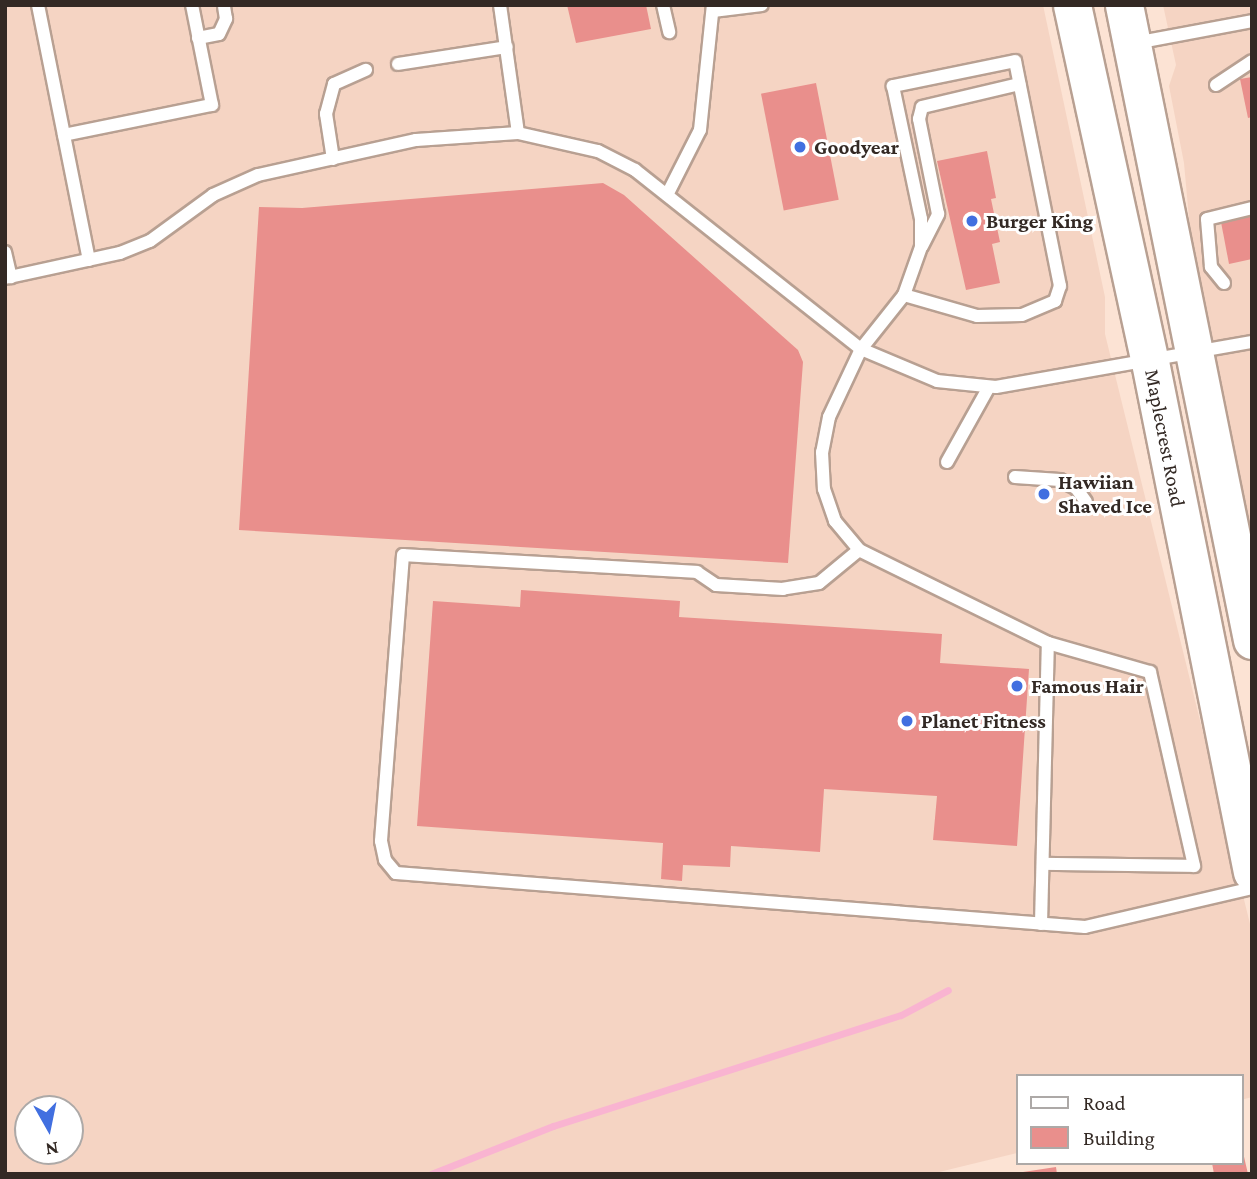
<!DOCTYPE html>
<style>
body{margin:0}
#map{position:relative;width:1257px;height:1179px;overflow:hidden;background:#fce3d4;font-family:"Crimson Pro",serif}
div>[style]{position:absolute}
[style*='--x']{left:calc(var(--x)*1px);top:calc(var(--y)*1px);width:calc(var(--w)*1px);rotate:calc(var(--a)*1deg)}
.built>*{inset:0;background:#f5d4c3}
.stream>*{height:7px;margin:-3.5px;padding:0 3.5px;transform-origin:3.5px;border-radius:3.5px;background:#f9b4d1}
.building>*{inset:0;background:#e98f8c;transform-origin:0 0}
.roads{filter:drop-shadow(2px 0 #b8a092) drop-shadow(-2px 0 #b8a092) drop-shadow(0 2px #b8a092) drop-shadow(0 -2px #b8a092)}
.service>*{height:12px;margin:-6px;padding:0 6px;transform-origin:6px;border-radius:6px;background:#fff}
.primary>*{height:37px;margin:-18.5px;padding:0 18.5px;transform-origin:18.5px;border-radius:18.5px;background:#fff}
.dots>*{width:19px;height:19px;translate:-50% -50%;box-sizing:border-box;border:4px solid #fff;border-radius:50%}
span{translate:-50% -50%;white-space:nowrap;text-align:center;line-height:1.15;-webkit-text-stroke:6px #fff;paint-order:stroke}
.poi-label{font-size:21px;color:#332924;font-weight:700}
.left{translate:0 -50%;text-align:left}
.street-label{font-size:21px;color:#332924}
.frame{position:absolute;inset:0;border:7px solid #332924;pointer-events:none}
.legend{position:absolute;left:1016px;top:1074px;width:228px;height:91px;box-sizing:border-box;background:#fff;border:2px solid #ada9a7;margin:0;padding:9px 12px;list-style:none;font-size:21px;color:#332924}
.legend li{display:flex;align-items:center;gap:14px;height:35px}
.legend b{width:35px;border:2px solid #ada9a7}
.north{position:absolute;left:14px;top:1095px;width:70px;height:70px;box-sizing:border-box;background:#fff;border:2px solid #ada9a7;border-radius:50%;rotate:171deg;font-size:19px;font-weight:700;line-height:28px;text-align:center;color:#332924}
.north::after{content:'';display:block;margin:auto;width:24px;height:32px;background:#416fe0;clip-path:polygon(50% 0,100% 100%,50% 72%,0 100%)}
</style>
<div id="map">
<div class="built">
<div style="clip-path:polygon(evenodd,5px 5px,1043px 5px,1105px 297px,1105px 334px,1252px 932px,1252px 1097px,1241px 1100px,1241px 1076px,1017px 1076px,1017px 1153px,931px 1174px,5px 1174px,5px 5px,28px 1109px,70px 1109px,70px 1151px,28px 1151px,28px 1109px)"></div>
<div style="clip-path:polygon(1163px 5px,1252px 5px,1252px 553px,1194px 274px,1184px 163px,1169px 86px,1176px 65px)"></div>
</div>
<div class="stream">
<div style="--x:431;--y:1174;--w:131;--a:-21.5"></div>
<div style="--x:553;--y:1126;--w:365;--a:-17.7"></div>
<div style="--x:901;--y:1015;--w:53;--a:-28"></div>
</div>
<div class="building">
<div style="clip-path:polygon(567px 5px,646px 5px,651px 29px,576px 43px)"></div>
<div style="clip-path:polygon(1252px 77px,1252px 117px,1248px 118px,1240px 79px)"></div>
<div style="left:816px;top:83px;width:119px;height:56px;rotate:79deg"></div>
<div style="clip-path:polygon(987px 151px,996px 198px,991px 199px,1000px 242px,992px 244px,1000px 283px,966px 290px,937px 161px)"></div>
<div style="clip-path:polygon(603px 183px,624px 195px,798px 350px,803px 362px,788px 563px,239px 530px,259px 207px,302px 208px)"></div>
<div style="clip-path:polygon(1252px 215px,1252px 259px,1229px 264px,1221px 222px)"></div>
<div style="left:1038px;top:488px;width:13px;height:12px;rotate:4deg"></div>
<div style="clip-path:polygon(521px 590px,680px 601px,679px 617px,942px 634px,940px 663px,1029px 669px,1017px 846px,933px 840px,937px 796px,824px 789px,820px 852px,731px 846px,730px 867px,683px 865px,682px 881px,661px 879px,663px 843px,417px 826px,433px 601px,520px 607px)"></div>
<div style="clip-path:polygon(1242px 1148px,1248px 1174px,1214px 1174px,1212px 1163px,1241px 1163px)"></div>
<div style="clip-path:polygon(1056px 1167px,1057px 1174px,1023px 1174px,1023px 1172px)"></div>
</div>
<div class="roads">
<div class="service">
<div style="--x:38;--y:5;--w:260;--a:78.7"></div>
<div style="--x:500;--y:5;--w:129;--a:82"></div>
<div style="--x:663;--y:5;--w:28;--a:77"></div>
<div style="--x:713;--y:11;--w:49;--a:-7"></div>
<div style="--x:198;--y:38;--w:21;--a:-11"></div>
<div style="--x:219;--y:34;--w:17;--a:-65"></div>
<div style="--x:226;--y:19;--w:12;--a:-99"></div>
<div style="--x:1135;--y:43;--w:119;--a:-10.6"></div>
<div style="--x:398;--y:64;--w:110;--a:-8.9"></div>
<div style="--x:1216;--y:85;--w:43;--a:-33.7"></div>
<div style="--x:64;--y:135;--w:151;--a:-11.5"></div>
<div style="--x:212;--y:105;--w:102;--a:-101.3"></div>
<div style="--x:333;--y:159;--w:46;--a:-98.8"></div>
<div style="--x:326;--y:114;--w:31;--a:-75"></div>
<div style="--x:334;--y:84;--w:35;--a:-24"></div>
<div style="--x:667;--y:195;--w:73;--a:-63.1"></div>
<div style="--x:700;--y:130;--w:126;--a:-84.1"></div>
<div style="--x:922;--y:246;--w:36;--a:-63"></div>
<div style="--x:938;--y:214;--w:97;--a:-101.3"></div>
<div style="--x:919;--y:119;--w:12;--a:-76"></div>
<div style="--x:922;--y:107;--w:100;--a:-13.3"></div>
<div style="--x:5;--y:252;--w:26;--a:77"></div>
<div style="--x:5;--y:278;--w:118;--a:-12.3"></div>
<div style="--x:120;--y:253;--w:32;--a:-22"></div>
<div style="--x:150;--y:241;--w:78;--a:-36.1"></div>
<div style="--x:213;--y:195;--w:49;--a:-24"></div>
<div style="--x:258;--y:175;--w:162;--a:-12.5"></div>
<div style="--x:416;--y:140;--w:102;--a:-3.9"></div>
<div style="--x:518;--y:133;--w:82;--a:12.7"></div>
<div style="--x:598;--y:151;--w:42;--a:27.2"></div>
<div style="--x:635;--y:170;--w:288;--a:38.4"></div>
<div style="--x:861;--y:349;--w:82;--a:22.8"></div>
<div style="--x:937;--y:381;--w:59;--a:5.8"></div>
<div style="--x:996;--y:387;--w:260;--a:-10"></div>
<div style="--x:1224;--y:283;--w:21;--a:-129"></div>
<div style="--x:1211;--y:267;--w:48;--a:-94.8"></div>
<div style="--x:1207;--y:219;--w:46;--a:-13.7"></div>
<div style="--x:904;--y:295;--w:76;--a:16"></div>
<div style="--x:977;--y:316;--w:45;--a:-1.3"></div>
<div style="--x:1022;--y:315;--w:36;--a:-23"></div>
<div style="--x:1055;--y:301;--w:16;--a:-72"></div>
<div style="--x:1060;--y:286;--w:229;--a:-101.3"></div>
<div style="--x:1015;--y:61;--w:125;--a:168.4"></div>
<div style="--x:893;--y:86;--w:136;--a:78.1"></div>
<div style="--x:921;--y:219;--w:28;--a:90"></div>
<div style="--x:921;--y:247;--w:51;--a:109.5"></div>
<div style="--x:904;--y:295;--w:69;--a:128.5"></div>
<div style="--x:861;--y:349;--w:75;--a:115.2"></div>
<div style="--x:829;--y:417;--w:36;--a:101"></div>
<div style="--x:822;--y:452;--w:37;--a:87"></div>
<div style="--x:824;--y:489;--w:34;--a:71"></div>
<div style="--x:835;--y:521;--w:38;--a:50"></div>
<div style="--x:859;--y:550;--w:211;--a:26.2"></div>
<div style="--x:1048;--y:643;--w:106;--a:15.9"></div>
<div style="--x:1150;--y:672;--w:199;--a:77.2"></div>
<div style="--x:1194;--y:866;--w:149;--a:-179.2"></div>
<div style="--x:947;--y:462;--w:86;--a:-60.8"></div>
<div style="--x:1015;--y:477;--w:45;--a:3.8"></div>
<div style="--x:1060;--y:480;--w:18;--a:27"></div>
<div style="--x:1076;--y:488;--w:17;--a:54"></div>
<div style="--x:859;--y:550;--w:52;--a:140.5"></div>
<div style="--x:819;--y:583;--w:36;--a:171"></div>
<div style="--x:783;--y:589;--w:67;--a:-176.6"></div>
<div style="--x:716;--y:585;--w:23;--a:-146"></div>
<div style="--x:697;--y:572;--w:294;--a:-176.7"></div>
<div style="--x:403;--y:555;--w:287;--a:94.4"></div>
<div style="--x:381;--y:841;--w:19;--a:78"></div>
<div style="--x:385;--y:860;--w:17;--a:50"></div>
<div style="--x:396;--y:873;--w:691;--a:4.48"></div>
<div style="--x:1085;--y:927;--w:171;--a:-13.1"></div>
<div style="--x:1041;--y:924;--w:281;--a:-88.6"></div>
</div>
<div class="primary">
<div style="--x:1072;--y:5;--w:365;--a:77.7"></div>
<div style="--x:1150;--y:362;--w:520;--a:78.69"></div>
<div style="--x:1124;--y:5;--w:648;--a:78.6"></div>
</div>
</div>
<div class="dots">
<div style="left:800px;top:147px;background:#416fe0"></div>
<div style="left:972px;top:221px;background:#416fe0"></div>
<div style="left:1044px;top:494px;background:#416fe0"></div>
<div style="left:1017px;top:686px;background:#416fe0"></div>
<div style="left:907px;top:721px;background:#416fe0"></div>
</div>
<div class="poi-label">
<span class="left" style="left:814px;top:147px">Goodyear</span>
<span class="left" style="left:986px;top:221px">Burger King</span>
<span class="left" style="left:1058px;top:494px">Hawiian<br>Shaved Ice</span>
<span class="left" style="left:1031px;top:686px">Famous Hair</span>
<span class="left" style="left:921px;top:721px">Planet Fitness</span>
</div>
<div class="street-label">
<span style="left:1165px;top:438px;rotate:79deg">Maplecrest Road</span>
</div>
<div class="frame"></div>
<ul class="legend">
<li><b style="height:9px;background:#fff"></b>Road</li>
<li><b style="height:19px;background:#e98f8c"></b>Building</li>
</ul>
<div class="north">N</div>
</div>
